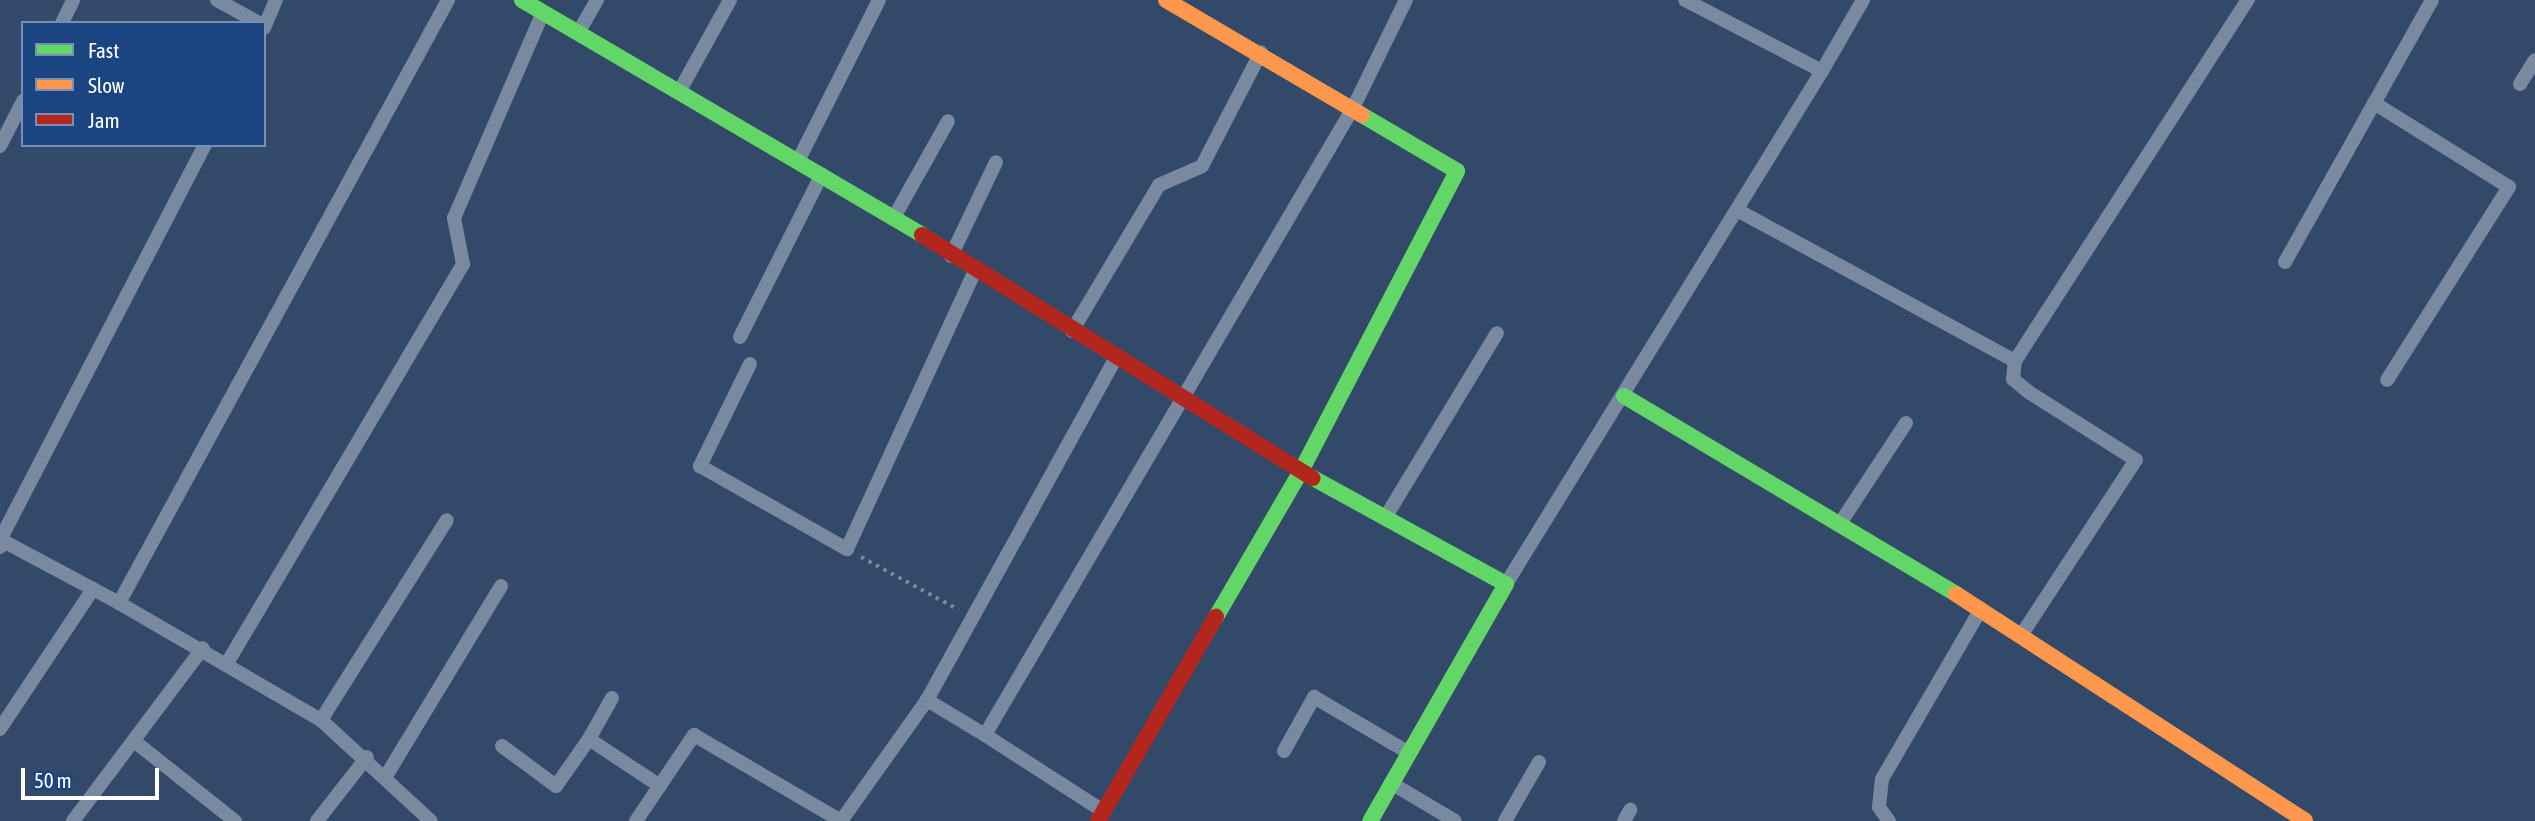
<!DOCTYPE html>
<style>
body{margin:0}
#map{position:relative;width:2535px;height:821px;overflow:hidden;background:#32496a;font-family:"Asap Condensed",sans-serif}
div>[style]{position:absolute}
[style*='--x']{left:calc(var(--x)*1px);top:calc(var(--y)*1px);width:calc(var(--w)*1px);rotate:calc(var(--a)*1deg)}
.path>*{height:3.5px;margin-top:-1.75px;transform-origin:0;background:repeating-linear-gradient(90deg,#7889a0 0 3.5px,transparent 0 8.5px)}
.street>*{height:14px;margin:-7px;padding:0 7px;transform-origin:7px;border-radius:7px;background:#7889a0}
.fast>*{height:16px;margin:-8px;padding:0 8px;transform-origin:8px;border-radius:8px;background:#63d668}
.slow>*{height:16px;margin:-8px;padding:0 8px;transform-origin:8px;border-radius:8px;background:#ff974d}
.jam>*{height:16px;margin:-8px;padding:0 8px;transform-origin:8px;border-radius:8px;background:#b3261e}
span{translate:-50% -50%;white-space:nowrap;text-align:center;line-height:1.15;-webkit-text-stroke:5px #1b4581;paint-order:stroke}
.legend{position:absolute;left:21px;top:21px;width:245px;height:126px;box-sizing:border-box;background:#1b4581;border:2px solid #768fb3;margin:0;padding:9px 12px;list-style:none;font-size:21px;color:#fff}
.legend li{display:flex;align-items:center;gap:14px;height:35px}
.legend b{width:35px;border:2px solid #768fb3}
.scale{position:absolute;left:21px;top:768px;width:138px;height:32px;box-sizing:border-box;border:4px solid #fff;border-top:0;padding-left:9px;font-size:21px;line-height:24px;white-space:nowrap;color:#fff;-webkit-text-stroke:5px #1b4581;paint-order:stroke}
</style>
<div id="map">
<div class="path">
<div style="--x:861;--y:557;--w:111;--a:28.4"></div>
</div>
<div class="street">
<div style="--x:217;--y:0;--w:48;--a:28.7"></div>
<div style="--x:62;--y:23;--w:25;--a:-64"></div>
<div style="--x:264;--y:28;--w:30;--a:-67"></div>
<div style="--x:578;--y:33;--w:38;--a:-60"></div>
<div style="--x:1822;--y:71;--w:82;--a:-60"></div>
<div style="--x:2520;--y:84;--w:28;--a:-58"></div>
<div style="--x:679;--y:92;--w:105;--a:-61"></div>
<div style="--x:2374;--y:103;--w:159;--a:31.9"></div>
<div style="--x:2509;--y:187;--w:228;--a:122.3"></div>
<div style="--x:0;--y:146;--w:51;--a:-62.9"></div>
<div style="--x:799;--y:159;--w:178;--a:-63.3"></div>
<div style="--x:1737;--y:210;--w:316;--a:28.5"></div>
<div style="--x:893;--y:219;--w:112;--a:-60.7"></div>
<div style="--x:951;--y:256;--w:104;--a:-64.4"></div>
<div style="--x:2285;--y:262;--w:300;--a:-60.7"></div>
<div style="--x:1072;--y:331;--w:170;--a:-59.2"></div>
<div style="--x:1159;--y:185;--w:47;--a:-23.8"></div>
<div style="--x:1202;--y:166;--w:128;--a:-62.6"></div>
<div style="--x:740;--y:337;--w:182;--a:-63.3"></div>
<div style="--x:750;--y:364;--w:114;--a:116.1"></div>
<div style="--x:700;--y:466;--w:169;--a:29.5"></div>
<div style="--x:847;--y:549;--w:306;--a:-65.3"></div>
<div style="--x:1385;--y:518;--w:216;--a:-58.8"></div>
<div style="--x:1839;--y:525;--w:122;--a:-56.7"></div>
<div style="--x:0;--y:540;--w:445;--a:-62.6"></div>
<div style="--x:0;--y:547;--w:7;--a:-63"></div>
<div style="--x:3;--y:541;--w:132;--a:28.1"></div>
<div style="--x:119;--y:603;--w:233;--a:30.1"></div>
<div style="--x:321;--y:720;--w:149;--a:42.6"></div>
<div style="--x:1506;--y:584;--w:603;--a:-58.37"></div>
<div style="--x:1822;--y:71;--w:154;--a:-152.6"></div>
<div style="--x:119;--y:603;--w:687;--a:-61.38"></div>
<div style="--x:2022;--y:634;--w:208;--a:-56.8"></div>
<div style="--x:2136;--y:460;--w:125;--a:-147.7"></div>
<div style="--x:2030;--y:393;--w:22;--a:-141"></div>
<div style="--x:2013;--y:379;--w:18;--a:-84"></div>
<div style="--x:2015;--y:361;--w:430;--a:-57.2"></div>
<div style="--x:226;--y:665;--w:466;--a:-59.4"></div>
<div style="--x:463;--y:264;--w:47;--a:-101.1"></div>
<div style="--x:454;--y:218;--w:224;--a:-66.6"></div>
<div style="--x:321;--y:720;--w:236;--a:-57.8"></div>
<div style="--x:0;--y:729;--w:168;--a:-56.4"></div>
<div style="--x:985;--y:735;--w:68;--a:-148.9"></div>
<div style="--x:927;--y:700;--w:391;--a:-61.1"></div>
<div style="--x:589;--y:739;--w:47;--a:-60.7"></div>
<div style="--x:134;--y:741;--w:129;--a:38.4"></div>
<div style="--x:502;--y:746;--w:67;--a:36.5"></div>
<div style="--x:556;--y:786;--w:57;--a:-54.9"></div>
<div style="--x:589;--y:739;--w:85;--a:33.5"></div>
<div style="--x:1284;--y:751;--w:62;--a:-60.9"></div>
<div style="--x:1314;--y:697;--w:110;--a:30.5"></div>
<div style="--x:386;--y:776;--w:222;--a:-58.8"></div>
<div style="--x:1391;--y:783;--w:74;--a:30.7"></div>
<div style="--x:1103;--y:811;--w:140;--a:-147.2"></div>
<div style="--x:985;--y:735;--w:727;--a:-59.59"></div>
<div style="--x:1353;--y:108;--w:120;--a:-63.9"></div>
<div style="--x:73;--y:821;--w:216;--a:-53.1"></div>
<div style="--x:317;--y:821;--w:81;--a:-52"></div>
<div style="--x:636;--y:821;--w:104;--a:-56"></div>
<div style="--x:694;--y:735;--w:170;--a:30.3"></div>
<div style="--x:841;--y:821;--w:148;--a:-54.6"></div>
<div style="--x:1505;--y:821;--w:68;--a:-60"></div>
<div style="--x:1624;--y:821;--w:13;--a:-61"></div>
<div style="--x:1889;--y:821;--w:17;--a:-126"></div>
<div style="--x:1879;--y:807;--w:28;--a:-84"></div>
<div style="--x:1882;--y:779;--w:197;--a:-59.8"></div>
</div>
<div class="fast">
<div style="--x:522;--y:0;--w:464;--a:30.4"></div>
<div style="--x:1624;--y:396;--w:387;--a:30.8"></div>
<div style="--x:1313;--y:478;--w:220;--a:28.8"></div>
<div style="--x:1506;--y:584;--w:273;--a:119.8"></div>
<div style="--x:1216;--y:617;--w:169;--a:-59.8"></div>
<div style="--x:1301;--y:471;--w:338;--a:-62.5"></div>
<div style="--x:1457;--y:171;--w:110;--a:-149.5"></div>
</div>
<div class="slow">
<div style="--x:1166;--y:0;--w:227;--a:30.4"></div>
<div style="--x:1956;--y:594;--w:416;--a:33"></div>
</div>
<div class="jam">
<div style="--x:922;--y:235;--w:460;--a:31.9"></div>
<div style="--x:1098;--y:821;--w:236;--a:-60"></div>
</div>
<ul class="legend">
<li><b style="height:9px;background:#63d668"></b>Fast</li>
<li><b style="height:9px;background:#ff974d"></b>Slow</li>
<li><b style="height:9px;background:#b3261e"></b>Jam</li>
</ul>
<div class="scale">50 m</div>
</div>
